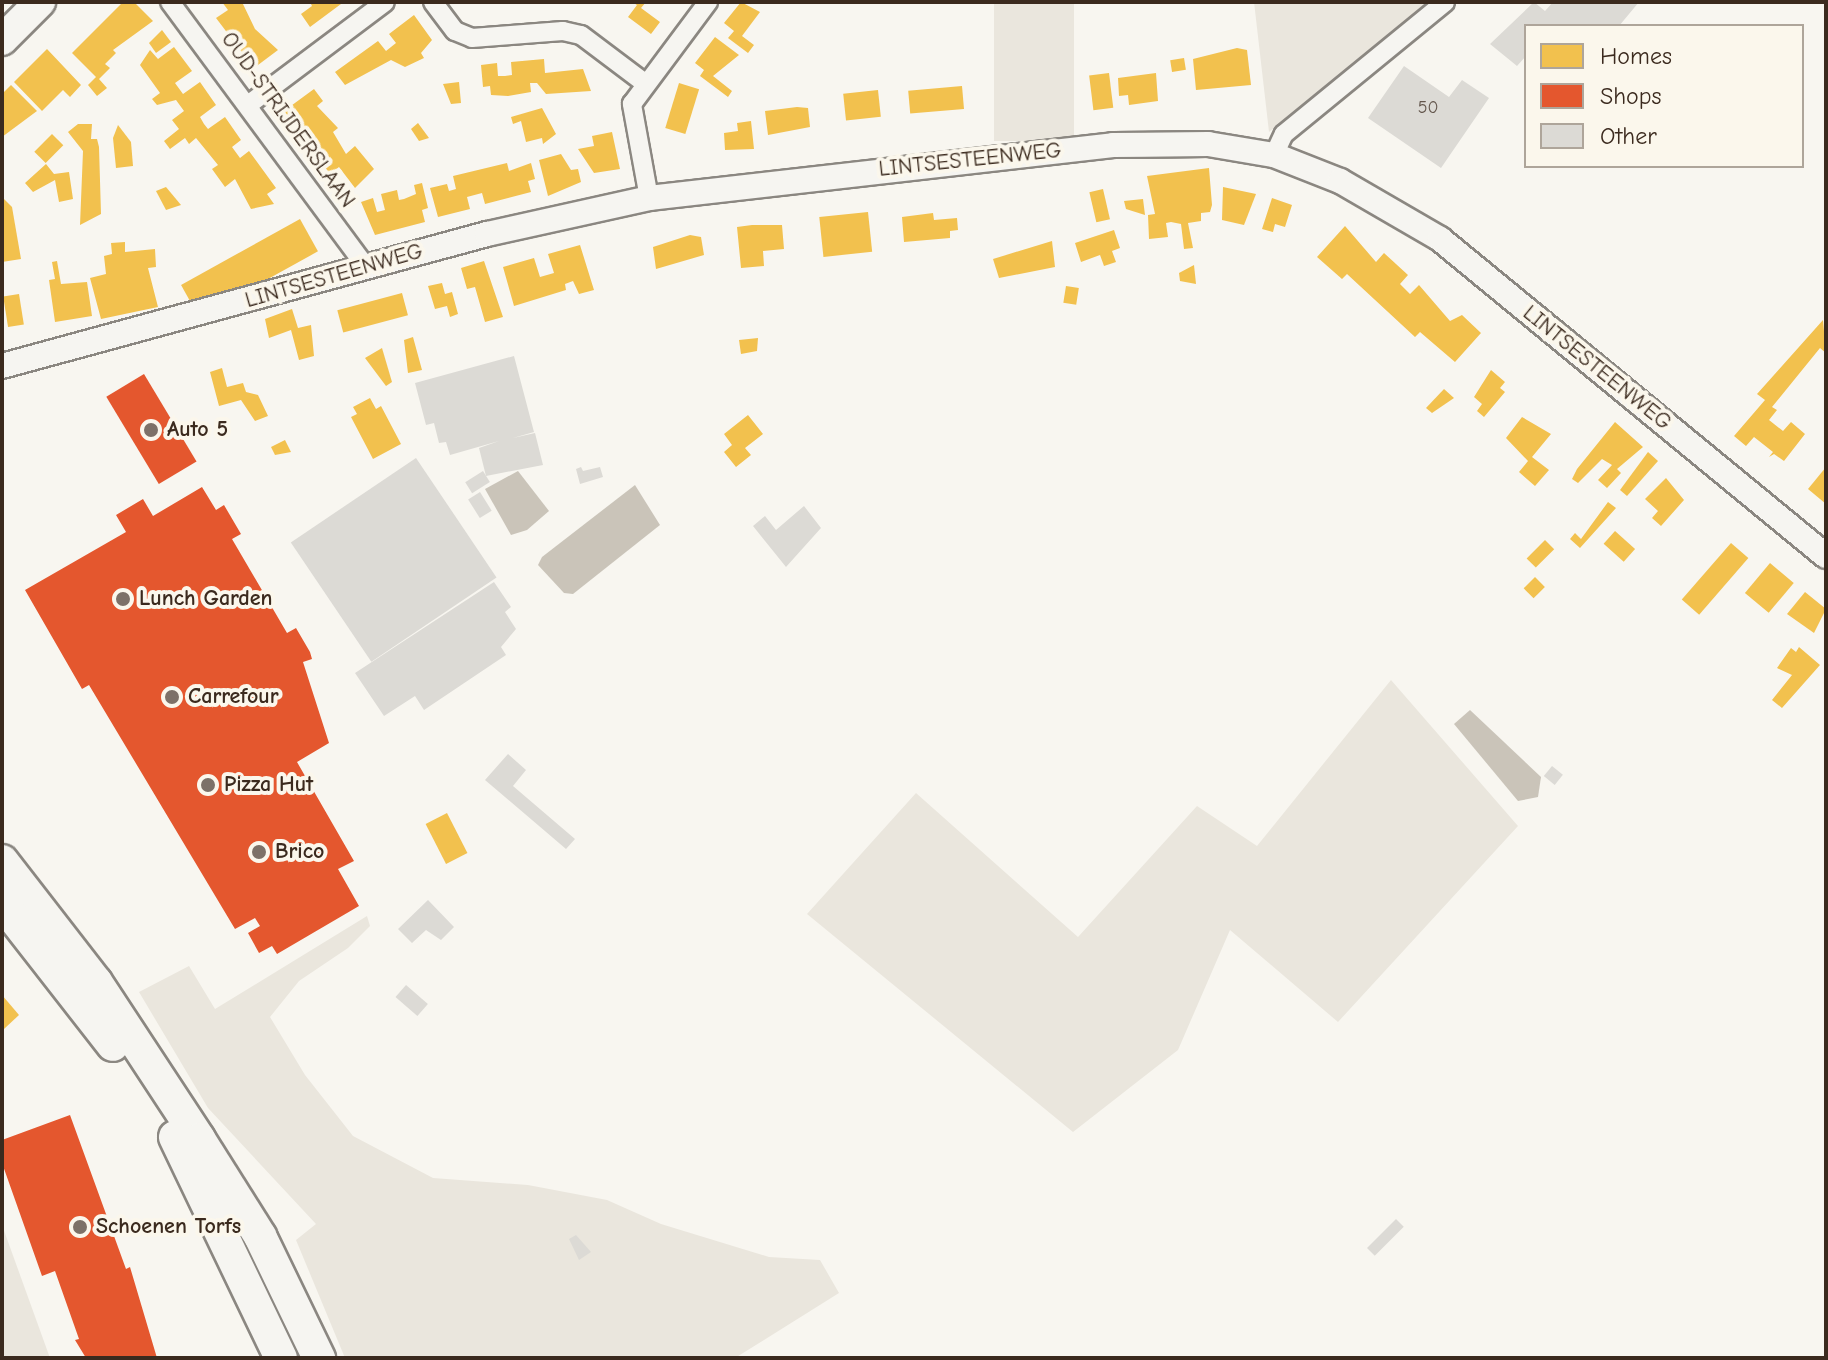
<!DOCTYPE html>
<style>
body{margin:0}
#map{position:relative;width:1828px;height:1360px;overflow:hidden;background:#f8f6f0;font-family:"Comic Neue",sans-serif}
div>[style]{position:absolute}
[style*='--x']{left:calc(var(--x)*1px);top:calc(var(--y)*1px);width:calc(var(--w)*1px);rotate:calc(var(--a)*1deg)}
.green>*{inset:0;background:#eae6dd;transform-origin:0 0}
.water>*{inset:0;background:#cac4b9}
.homes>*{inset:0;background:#f2c14e;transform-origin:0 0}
.shops>*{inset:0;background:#e4572e;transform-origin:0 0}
.building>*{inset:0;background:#dcdad5;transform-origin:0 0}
.roads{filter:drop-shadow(2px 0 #8b8781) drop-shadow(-2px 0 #8b8781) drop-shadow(0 2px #8b8781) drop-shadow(0 -2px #8b8781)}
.minor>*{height:18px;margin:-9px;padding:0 9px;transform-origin:9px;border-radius:9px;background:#f6f5f1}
.tertiary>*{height:24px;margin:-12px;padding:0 12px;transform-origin:12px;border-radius:12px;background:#f6f5f1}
.primary>*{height:30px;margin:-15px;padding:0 15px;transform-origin:15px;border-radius:15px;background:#f6f5f1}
.trunk>*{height:32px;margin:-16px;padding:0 16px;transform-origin:16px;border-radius:16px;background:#f6f5f1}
.dots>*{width:22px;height:22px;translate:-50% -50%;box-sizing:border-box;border:4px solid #fbf7ec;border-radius:50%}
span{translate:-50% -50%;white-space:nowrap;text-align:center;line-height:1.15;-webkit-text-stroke:8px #fbf7ec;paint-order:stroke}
.number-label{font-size:18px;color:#63564c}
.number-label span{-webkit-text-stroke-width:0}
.street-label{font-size:22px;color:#3b2a1e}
.poi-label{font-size:22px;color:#3b2a1e;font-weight:700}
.left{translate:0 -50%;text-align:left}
.frame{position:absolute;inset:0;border:4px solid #3b2a1e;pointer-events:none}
.legend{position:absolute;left:1524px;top:24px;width:280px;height:144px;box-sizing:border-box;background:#fbf7ec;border:2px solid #aea59a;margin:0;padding:10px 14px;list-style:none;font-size:24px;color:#3b2a1e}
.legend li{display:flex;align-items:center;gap:16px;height:40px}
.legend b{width:40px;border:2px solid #aea59a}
</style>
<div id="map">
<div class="green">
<div style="left:994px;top:2px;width:80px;height:139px"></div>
<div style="clip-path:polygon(1254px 2px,1428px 2px,1269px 132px)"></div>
<div style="clip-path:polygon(1391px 680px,1518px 826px,1338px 1022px,1230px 930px,1178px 1050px,1073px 1132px,807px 914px,916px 793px,1078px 937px,1197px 806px,1257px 846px)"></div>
<div style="clip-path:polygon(367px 916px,370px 926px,348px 948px,299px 981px,270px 1017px,305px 1075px,353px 1136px,433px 1178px,528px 1185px,607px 1200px,661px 1224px,769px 1257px,820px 1260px,839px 1293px,735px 1358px,345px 1358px,296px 1240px,316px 1224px,208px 1108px,139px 992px,189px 966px,215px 1009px)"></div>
<div style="clip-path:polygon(2px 1225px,50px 1358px,2px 1358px)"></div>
</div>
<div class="water">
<div style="clip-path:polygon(518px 471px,549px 511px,527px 530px,511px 535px,485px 489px)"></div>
<div style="clip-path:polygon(635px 485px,660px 525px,573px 594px,564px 593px,538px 565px,542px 557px)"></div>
<div style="clip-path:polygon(1470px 710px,1541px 777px,1538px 797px,1518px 801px,1454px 724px)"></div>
</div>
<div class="homes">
<div style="clip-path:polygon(123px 2px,135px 3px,153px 21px,113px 50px,116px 53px,105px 64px,110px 68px,99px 79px,107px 88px,97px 96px,88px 85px,96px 77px,72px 53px)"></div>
<div style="clip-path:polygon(222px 2px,242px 2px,255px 29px,278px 50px,254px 68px,216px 18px,228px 10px)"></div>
<div style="clip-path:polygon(310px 2px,340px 2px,341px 4px,310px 27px,301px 14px,312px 6px)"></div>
<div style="clip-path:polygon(632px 2px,646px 2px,641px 8px,660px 22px,651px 34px,628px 17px,637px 5px)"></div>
<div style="clip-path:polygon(741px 2px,760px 12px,742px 36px,754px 45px,748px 53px,728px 38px,734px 31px,724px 23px)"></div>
<div style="clip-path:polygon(414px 15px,432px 40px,421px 53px,424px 58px,405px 67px,391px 60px,345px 85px,335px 72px,378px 41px,386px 51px,396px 43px,389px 34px)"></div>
<div style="clip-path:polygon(162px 30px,171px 42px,156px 53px,149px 43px)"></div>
<div style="clip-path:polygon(715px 37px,739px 55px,713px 76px,732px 91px,728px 97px,700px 76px,704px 70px,695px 63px)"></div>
<div style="clip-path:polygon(174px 47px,192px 71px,175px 83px,183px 94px,200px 82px,216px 105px,200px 117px,204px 124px,208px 129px,225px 117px,241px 140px,232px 147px,240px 158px,249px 151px,276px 188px,267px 194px,274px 204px,251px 209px,235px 179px,225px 187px,212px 169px,218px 165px,196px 138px,189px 144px,185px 138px,170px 149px,164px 141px,179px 129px,172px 120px,184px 111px,176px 100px,157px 105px,152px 99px,160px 93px,140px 65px,150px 50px,158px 59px)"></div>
<div style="clip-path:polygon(1237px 48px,1247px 50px,1251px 85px,1196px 90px,1193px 59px)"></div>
<div style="clip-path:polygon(47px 49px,81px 85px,70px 97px,63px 90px,42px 111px,14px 82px)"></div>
<div style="left:1184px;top:58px;width:12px;height:14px;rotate:81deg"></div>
<div style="clip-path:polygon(544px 59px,545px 73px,583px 69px,591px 91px,546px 94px,537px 83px,530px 83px,531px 92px,508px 96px,491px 95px,490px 86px,483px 87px,481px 65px,497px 63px,498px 76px,505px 76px,512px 75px,511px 62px)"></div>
<div style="left:1109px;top:73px;width:35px;height:20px;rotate:83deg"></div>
<div style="clip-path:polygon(1156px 73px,1158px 101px,1129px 105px,1128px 95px,1119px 96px,1118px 78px)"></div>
<div style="clip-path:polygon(459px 82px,461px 103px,451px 104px,443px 84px)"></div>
<div style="left:679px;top:83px;width:21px;height:47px;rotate:17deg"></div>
<div style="clip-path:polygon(11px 85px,37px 111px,2px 137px,2px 94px)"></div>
<div style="left:962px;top:86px;width:23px;height:54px;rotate:85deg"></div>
<div style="clip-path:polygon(314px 89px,323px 101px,317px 106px,338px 128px,333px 132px,346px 154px,355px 146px,374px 169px,355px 188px,339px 167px,330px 174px,284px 111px)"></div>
<div style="left:878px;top:90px;width:27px;height:35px;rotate:84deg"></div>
<div style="clip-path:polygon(797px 107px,808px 108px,810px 127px,768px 135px,765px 111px)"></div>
<div style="clip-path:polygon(542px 108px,556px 134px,543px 144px,542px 138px,526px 142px,521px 121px,513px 124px,511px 117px)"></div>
<div style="clip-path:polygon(751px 121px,754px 149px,725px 150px,724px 133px,738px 131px,737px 123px)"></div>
<div style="clip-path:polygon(418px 123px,429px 138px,419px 141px,411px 129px)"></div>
<div style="clip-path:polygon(78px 124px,92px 124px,91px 139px,97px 139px,99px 147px,101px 214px,80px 225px,83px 151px,68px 132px)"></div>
<div style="clip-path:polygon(118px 125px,131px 142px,133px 166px,116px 168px,113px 138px)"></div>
<div style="clip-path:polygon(612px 132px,620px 169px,594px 173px,578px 149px,594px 146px,592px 136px)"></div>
<div style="left:52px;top:134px;width:16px;height:25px;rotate:45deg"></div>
<div style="clip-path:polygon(561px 154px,571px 170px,578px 169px,581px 182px,548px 196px,539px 160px)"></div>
<div style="clip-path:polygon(507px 163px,509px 171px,531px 163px,535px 179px,528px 181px,531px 192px,485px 204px,482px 193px,467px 197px,470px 209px,438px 217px,430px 188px,447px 184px,449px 191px,456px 189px,453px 176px)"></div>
<div style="clip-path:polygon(46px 164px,54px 174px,69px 172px,73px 199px,59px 202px,55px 180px,33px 192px,25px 183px)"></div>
<div style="clip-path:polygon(1209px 168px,1212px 205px,1210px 212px,1201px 213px,1201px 221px,1188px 223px,1193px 248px,1184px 249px,1181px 224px,1171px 222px,1166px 223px,1168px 237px,1149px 239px,1148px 215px,1155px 214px,1147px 176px)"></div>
<div style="clip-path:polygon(422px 183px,428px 208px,422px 210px,425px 222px,375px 235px,361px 202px,373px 198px,377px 212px,385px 210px,381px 194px,397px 190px,399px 200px,404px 199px,416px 194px,414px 185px)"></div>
<div style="clip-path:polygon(166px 187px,181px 205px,166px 210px,156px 191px)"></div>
<div style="clip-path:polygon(1223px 187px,1256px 194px,1244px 225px,1222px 220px)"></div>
<div style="left:1103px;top:189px;width:31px;height:14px;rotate:77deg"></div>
<div style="clip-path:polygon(2px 197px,12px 207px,21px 259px,2px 262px)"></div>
<div style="clip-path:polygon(1272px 198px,1292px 205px,1285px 227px,1275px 224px,1273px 232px,1262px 229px)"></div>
<div style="clip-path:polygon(1143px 199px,1145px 215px,1126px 209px,1124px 201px)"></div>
<div style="left:868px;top:212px;width:40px;height:49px;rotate:84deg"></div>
<div style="clip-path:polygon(933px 213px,934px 220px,957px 218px,958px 230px,950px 231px,950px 238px,904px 242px,902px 217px)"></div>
<div style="left:300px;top:219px;width:37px;height:136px;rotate:61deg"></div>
<div style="clip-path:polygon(752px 225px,782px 225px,784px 249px,763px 251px,764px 266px,741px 268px,737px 227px)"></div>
<div style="clip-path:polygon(1345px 226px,1376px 262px,1384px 253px,1408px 275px,1400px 284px,1410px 294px,1419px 285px,1450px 321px,1462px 315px,1481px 333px,1455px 362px,1420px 332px,1415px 337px,1347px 274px,1342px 279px,1317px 257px)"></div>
<div style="clip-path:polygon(1114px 230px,1120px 248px,1112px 251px,1116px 262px,1104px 266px,1100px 255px,1081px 262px,1075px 243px)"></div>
<div style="clip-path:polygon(690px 235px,701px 237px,704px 255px,656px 269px,653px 247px)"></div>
<div style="clip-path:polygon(1052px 241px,1055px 267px,999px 278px,993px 259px)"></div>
<div style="clip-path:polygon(125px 242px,125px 252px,155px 249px,156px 267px,148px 268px,158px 307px,101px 319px,90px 278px,106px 274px,104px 256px,112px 254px,111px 243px)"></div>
<div style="clip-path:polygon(580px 245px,594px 290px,579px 294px,573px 281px,565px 284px,566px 290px,514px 306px,503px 267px,534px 258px,540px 277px,554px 273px,548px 254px)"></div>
<div style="clip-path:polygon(57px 261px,61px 284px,87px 282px,92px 316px,55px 322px,49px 280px,55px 279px,52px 262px)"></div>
<div style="clip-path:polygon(484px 261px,503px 317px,485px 322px,475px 287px,467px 289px,461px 268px)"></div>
<div style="clip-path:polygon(1194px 265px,1196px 284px,1180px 281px,1179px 273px)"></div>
<div style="clip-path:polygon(442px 283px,445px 294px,452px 292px,458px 314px,450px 317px,447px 306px,435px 309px,428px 286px)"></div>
<div style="left:1066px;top:286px;width:13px;height:17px;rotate:9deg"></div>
<div style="left:402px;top:293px;width:23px;height:67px;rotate:75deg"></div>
<div style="left:19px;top:294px;width:31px;height:16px;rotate:81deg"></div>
<div style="clip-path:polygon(292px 309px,298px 328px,311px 325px,314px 356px,299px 360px,291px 330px,269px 338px,265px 319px)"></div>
<div style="clip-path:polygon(1823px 320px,1826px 353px,1820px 348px,1772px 407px,1777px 410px,1769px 420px,1783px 431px,1791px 422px,1805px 434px,1784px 461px,1774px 454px,1769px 457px,1773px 452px,1754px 437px,1746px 446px,1734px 436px,1765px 400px,1757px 394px)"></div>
<div style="clip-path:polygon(413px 337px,422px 370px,408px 373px,404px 340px)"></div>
<div style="clip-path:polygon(758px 338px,757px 351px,741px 354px,739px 340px)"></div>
<div style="clip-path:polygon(382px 348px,392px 382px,386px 386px,365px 358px)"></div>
<div style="clip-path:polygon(222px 368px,227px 387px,243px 383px,246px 392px,258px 395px,268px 416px,255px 421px,241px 400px,219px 406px,210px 372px)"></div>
<div style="clip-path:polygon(1491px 370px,1505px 382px,1500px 388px,1505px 392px,1484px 417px,1477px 411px,1482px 404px,1474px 397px)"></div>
<div style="clip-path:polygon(1444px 389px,1454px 398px,1432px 413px,1426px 408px)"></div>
<div style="clip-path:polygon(370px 398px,376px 409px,381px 406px,401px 444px,373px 459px,351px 417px,357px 414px,353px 407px)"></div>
<div style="clip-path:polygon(748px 415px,763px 434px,745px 448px,751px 455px,736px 467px,724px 452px,732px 445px,724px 434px)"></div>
<div style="clip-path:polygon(1522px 417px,1551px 434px,1532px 457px,1549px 470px,1535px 486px,1519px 472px,1528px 461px,1506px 438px)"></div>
<div style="clip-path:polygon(1615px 422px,1643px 447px,1617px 469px,1621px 473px,1607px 488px,1598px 480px,1612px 465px,1602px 459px,1578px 483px,1572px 479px,1577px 469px)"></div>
<div style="clip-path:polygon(285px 440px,291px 452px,275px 455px,271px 447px)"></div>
<div style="clip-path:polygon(1648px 452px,1658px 461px,1627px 496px,1620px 490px)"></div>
<div style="clip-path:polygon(1826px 467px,1826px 504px,1808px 489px)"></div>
<div style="clip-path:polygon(1666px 478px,1684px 500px,1661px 526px,1652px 518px,1658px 511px,1645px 499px)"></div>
<div style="clip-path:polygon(1608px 502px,1616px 508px,1580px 548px,1570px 539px,1575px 533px,1581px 539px)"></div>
<div style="left:1615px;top:531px;width:27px;height:17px;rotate:42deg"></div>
<div style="left:1545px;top:540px;width:13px;height:26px;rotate:45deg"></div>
<div style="left:1731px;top:543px;width:23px;height:75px;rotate:41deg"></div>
<div style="left:1770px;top:563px;width:31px;height:39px;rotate:40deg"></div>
<div style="left:1535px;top:577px;width:14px;height:16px;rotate:45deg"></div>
<div style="clip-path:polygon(1805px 592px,1826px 609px,1814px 633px,1787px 614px)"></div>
<div style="clip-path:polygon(1799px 647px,1820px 665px,1782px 708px,1772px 700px,1792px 675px,1777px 668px,1791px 648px,1796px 652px)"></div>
<div style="left:447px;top:813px;width:45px;height:24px;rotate:63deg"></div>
<div style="clip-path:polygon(2px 995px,19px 1015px,4px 1029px,2px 1028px)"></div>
</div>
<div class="shops">
<div style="left:144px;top:374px;width:102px;height:44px;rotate:59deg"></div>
<div style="clip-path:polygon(202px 487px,216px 510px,224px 505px,241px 534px,232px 539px,287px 633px,296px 628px,310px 652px,312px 659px,303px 662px,329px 743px,297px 762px,354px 861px,338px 869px,359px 906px,277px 954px,272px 946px,259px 953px,248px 933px,260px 926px,255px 918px,235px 929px,89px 685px,82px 689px,25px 590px,126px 532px,116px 515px,143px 499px,153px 516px)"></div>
<div style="clip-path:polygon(70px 1115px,126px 1269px,130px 1267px,157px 1358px,86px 1358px,75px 1340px,79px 1339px,55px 1271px,42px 1276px,2px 1163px,2px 1140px)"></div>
</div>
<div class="building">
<div style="clip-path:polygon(1534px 2px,1545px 11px,1553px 2px,1639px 2px,1619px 26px,1526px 26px,1526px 56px,1517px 66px,1490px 44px)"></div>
<div style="clip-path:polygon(1404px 66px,1449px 97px,1462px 80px,1489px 98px,1441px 168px,1368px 118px)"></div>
<div style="clip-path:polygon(514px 356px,534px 432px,513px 438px,535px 433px,543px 465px,486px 476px,479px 448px,499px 441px,450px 455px,446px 442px,439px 443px,434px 423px,426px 425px,415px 383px)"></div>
<div style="left:416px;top:458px;width:144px;height:151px;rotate:56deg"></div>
<div style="clip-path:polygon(581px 467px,583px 471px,600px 467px,603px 477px,580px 484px,576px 469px)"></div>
<div style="left:483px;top:471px;width:13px;height:21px;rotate:58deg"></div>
<div style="left:480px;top:492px;width:22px;height:14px;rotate:58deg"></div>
<div style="clip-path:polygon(804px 506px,821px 528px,786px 567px,753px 526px,765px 516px,776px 530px)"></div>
<div style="clip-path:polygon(494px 582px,511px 607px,505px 612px,516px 629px,501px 647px,506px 655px,424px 710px,415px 696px,384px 716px,355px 673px)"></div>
<div style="clip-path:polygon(508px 754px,526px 770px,513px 786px,575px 839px,566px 849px,485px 780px)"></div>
<div style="left:1552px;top:766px;width:14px;height:13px;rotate:39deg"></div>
<div style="clip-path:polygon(428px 900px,454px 927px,441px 940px,426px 930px,412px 943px,398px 929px)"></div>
<div style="left:406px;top:985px;width:29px;height:16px;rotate:41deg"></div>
<div style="left:1396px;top:1219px;width:11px;height:41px;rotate:45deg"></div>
<div style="clip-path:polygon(576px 1235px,591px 1252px,579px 1260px,569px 1239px)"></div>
</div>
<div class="roads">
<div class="minor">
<div style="--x:170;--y:2;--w:330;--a:53.5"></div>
<div style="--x:433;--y:2;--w:36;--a:53"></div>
<div style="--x:455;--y:31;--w:18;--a:22"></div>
<div style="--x:472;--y:38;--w:91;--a:-4.4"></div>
<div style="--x:563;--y:31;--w:18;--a:13"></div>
<div style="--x:581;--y:35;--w:81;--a:37"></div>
<div style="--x:248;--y:105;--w:171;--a:-36.9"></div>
<div style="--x:1274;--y:155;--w:23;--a:-65"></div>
<div style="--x:1284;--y:134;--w:208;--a:-39.3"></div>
<div style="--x:649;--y:198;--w:96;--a:-100.3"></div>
<div style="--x:632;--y:104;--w:127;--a:-53.3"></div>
</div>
<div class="tertiary">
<div style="--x:2;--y:366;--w:503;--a:-15.23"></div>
<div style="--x:487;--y:234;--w:166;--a:-12.5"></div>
<div style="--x:649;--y:198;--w:467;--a:-6.5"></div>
<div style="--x:1113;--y:145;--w:95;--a:-0.6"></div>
<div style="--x:1208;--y:144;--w:67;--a:9.5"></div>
<div style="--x:1274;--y:155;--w:71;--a:21.5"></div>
<div style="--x:1340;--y:181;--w:116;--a:30.1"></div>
<div style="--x:1440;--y:239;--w:499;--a:39.4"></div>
</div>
<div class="primary">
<div style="--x:2;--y:40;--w:54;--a:-45"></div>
</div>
<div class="trunk">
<div style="--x:2;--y:861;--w:153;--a:52.2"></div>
<div style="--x:96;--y:982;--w:188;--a:56.7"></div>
<div style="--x:199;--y:1139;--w:115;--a:57.8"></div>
<div style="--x:260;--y:1236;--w:136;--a:64.2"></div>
<div style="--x:2;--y:903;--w:180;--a:52"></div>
<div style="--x:175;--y:1137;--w:245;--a:64.4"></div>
</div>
</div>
<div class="dots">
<div style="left:151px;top:430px;background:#7d7168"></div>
<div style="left:123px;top:599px;background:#7d7168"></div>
<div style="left:172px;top:697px;background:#7d7168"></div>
<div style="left:208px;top:785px;background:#7d7168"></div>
<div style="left:259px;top:852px;background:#7d7168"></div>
<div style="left:80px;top:1227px;background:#7d7168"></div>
</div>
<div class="number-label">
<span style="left:1428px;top:108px">50</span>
</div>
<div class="street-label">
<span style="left:288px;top:120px;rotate:54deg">OUD-STRIJDERSLAAN</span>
<span style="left:970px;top:160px;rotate:-6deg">LINTSESTEENWEG</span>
<span style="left:334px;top:276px;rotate:-16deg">LINTSESTEENWEG</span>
<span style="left:1597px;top:368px;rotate:39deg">LINTSESTEENWEG</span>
</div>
<div class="poi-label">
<span class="left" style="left:167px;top:430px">Auto 5</span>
<span class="left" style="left:139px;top:599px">Lunch Garden</span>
<span class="left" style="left:188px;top:697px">Carrefour</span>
<span class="left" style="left:224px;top:785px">Pizza Hut</span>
<span class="left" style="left:275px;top:852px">Brico</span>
<span class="left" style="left:96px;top:1227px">Schoenen Torfs</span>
</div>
<div class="frame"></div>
<ul class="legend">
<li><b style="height:22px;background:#f2c14e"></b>Homes</li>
<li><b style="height:22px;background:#e4572e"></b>Shops</li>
<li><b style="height:22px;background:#dcdad5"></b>Other</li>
</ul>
</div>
